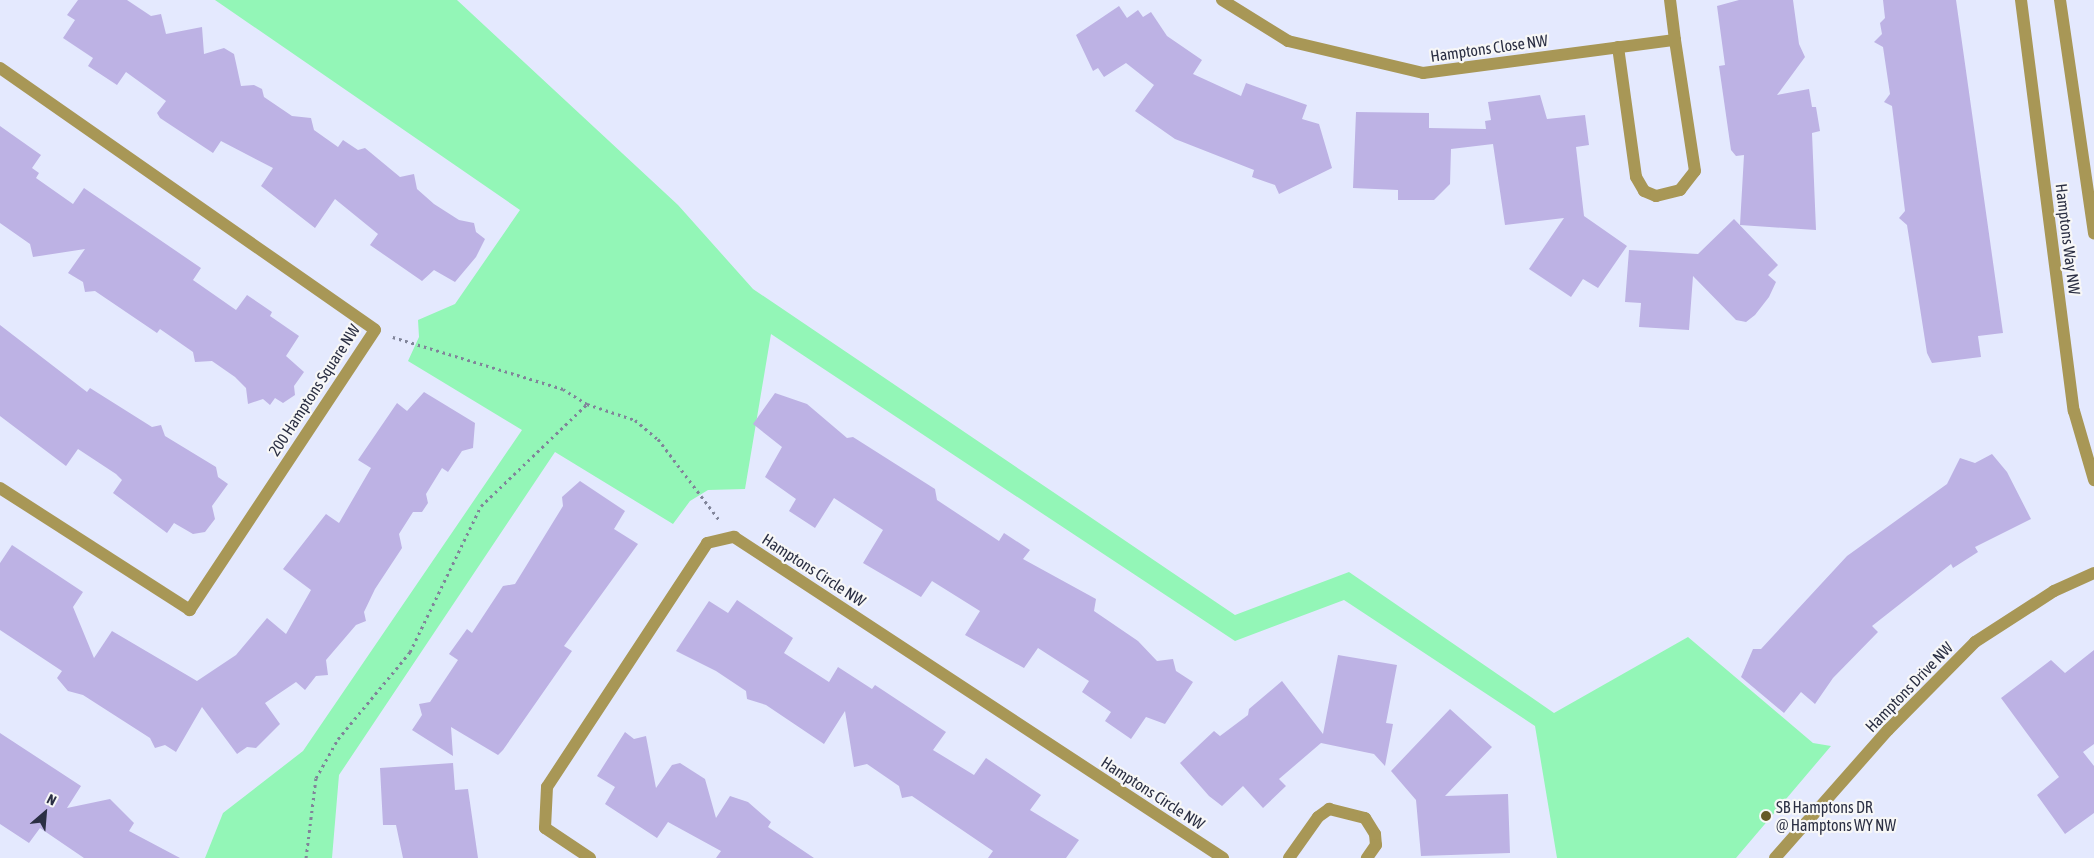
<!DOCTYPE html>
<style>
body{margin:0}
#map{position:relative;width:2094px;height:858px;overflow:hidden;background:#e4e9fe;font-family:"Asap Condensed",sans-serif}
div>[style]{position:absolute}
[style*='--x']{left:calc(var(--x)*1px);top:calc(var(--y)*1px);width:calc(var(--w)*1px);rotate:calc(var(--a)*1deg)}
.green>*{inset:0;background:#93f6b7}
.building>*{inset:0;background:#bdb2e4}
.path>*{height:3px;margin-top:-1.5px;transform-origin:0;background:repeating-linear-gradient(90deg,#808499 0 2.5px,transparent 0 6.5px)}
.minor>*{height:12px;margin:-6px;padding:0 6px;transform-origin:6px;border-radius:6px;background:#a89756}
.dots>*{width:14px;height:14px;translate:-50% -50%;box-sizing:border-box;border:2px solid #f7f7f7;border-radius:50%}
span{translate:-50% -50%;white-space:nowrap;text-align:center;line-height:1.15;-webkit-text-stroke:4.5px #f7f7f7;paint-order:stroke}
.street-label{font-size:16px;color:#2b2f43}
.poi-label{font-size:16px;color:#2b2f43}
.left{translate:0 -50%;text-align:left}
.north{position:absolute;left:20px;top:788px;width:50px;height:50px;-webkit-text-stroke:4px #f7f7f7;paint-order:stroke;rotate:27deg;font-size:14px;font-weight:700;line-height:20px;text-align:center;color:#2b2f43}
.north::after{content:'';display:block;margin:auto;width:18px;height:22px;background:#2b2f43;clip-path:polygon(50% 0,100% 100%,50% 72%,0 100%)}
</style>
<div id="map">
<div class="green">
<div style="clip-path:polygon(215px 0,457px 0,678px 205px,753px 289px,1235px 615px,1349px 572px,1554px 713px,1688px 637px,1813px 743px,1831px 746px,1736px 858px,1557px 858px,1535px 726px,1344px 600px,1235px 641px,771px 334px,745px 489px,708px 490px,690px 501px,673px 524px,555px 452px,339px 775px,332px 858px,205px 858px,223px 813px,303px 751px,522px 430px,408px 361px,419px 337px,418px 320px,455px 304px,520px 210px)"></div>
</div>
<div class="building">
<div style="clip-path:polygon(78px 0,127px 0,151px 16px,161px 14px,166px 34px,202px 27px,204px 54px,224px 48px,234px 54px,241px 86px,254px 85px,262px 89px,264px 97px,292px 116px,311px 118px,314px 130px,338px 147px,343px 140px,358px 150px,365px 148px,400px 177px,414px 174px,417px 189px,434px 204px,459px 220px,474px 223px,476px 232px,485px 239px,476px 257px,455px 282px,434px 270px,422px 281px,370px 245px,378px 234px,335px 199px,315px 228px,261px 186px,273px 168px,221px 141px,213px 153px,160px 118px,157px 113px,166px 101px,126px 72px,117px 85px,88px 66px,93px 58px,63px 38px,75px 20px,67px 15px)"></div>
<div style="clip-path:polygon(1739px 0,1793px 0,1799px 44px,1805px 57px,1777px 95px,1809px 89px,1812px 107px,1816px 107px,1820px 131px,1812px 133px,1816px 230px,1740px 225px,1744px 155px,1736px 156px,1731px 150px,1719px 66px,1725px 65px,1717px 6px)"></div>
<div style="clip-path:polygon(1883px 0,1956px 0,2003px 333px,1978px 336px,1981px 357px,1932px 363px,1927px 353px,1907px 225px,1899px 218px,1905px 211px,1892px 106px,1884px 102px,1890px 94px,1883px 47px,1874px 42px,1882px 34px,1880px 23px,1885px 18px)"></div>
<div style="clip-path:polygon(1119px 6px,1127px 18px,1138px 10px,1143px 17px,1151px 12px,1167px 36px,1202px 60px,1193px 74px,1241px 96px,1246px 83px,1307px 105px,1302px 119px,1319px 124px,1332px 168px,1279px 194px,1275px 185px,1252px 177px,1254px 170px,1175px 139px,1135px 111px,1154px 85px,1126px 63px,1104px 77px,1098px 68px,1093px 71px,1076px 35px)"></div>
<div style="clip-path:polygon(1540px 95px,1547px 119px,1585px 115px,1589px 145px,1576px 147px,1584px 216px,1627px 246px,1598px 288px,1583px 279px,1571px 297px,1529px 269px,1564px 218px,1505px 225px,1493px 144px,1451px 149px,1450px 184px,1434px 200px,1398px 200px,1398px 190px,1353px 188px,1356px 112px,1429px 113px,1429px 128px,1486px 129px,1485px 121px,1491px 120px,1488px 102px)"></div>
<div style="clip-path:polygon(0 126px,41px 155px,32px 168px,39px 173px,36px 178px,73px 204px,84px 188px,201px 268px,193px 280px,236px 310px,247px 295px,272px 312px,270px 316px,299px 336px,286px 356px,304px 372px,294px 386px,295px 395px,283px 403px,275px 398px,270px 405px,263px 399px,248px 404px,246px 388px,235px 377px,212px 361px,195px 362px,193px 352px,160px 329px,157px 333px,95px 291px,85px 292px,83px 282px,68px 273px,85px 249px,33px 257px,30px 244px,0 223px)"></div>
<div style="clip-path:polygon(1734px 219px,1778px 265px,1768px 275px,1776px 282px,1769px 297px,1755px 315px,1746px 322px,1736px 320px,1693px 276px,1689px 330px,1639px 327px,1641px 303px,1625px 302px,1629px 250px,1698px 254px)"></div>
<div style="clip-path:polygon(0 325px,87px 392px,90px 388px,152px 427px,161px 425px,165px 436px,216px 467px,218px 477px,228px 484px,212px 506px,215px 519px,205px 532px,193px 534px,174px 523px,167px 533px,113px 493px,122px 480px,116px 474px,78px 449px,66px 466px,0 416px)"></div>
<div style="clip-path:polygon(424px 392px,475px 423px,473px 448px,462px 451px,448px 472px,442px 468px,426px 494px,428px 503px,422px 512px,413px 512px,399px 534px,402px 548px,375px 589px,364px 612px,366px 621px,356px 625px,326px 660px,328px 675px,316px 676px,305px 690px,296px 682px,265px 703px,280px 724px,256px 748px,247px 747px,237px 754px,202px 707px,176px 752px,165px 745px,155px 748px,150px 738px,83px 695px,68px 691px,57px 678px,62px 671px,0 630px,0 563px,12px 545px,83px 592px,73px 607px,94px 658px,112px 631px,197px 681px,236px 655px,267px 618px,286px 634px,311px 590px,283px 569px,326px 514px,339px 523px,371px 468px,358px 460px,397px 403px,407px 411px)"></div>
<div style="clip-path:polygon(775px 393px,807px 404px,847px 438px,853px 437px,935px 489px,937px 500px,999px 541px,1004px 533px,1030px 550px,1023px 559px,1096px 599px,1094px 611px,1138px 641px,1157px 661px,1173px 659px,1176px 671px,1193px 682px,1165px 724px,1146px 717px,1131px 739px,1105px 721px,1111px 712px,1082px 692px,1089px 681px,1038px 648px,1024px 668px,965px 635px,980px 611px,932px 581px,921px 597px,863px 563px,883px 530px,834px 498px,815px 528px,789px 511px,796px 499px,765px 477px,782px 447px,753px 424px)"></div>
<div style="clip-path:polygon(1992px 454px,2007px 472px,2031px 519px,1975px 547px,1978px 552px,1953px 568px,1951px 564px,1872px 626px,1878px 632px,1833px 678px,1815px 704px,1801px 692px,1784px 713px,1741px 677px,1753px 649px,1761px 649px,1847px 556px,1947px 484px,1960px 458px,1975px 463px)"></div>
<div style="clip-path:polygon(580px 481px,625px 511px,614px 529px,638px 544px,564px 646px,572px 651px,503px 750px,498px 755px,451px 727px,453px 756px,412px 730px,422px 715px,419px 704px,430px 702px,458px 660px,449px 654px,467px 629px,472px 633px,503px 586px,515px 584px,563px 506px,562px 497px)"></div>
<div style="clip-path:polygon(737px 600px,793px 638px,784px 653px,829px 682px,838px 667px,872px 689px,875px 685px,946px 732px,933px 750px,974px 775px,986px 758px,1041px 795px,1030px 810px,1079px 840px,1066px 858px,988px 858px,993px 851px,912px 796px,902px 798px,899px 786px,867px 764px,854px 767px,845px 711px,824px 744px,766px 705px,747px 699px,746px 691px,716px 671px,676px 651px,709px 601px,728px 613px)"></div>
<div style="clip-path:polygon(2094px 650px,2094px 744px,2083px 752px,2094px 766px,2094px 813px,2065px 834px,2037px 795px,2059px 777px,2001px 698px,2051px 660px,2065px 673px)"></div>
<div style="clip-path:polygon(1338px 655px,1397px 665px,1386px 723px,1393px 724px,1385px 766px,1374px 754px,1321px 743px,1279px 779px,1286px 786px,1263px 808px,1243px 786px,1222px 806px,1209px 796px,1180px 763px,1214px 731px,1220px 736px,1248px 715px,1249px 709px,1282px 681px,1323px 734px)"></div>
<div style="clip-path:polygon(1450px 709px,1492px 747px,1445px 796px,1508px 794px,1510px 853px,1421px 856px,1416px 800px,1391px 771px)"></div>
<div style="clip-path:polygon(625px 732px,634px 739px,646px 736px,656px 788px,672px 765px,680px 763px,705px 779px,716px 818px,730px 796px,748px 802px,771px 822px,768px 827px,814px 858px,716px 858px,721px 851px,668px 822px,657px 838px,605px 804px,615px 787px,597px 776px)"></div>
<div style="clip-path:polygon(0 733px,81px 786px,67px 808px,110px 799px,134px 823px,129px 831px,180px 858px,84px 858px,40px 828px,29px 843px,0 824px)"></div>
<div style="clip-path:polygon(453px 763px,455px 790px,468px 789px,478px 858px,403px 858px,396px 825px,383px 825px,380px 768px)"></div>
</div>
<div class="path">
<div style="--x:587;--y:404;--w:51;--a:18.4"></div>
<div style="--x:635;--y:420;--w:30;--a:40"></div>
<div style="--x:658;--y:439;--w:103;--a:52.9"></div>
<div style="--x:306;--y:858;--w:81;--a:-82.9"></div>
<div style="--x:316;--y:778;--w:45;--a:-60.6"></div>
<div style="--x:338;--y:739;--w:113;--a:-50.4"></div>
<div style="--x:410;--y:652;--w:162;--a:-64.1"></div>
<div style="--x:481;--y:506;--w:147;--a:-43.9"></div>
<div style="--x:587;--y:404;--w:28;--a:-148"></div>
<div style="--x:563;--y:389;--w:178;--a:-163"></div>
</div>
<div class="minor">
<div style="--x:1222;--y:0;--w:78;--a:31.8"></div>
<div style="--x:1288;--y:41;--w:139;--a:13.3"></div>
<div style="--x:1423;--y:73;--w:254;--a:-7.5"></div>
<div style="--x:1675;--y:40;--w:40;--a:-97.1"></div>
<div style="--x:2021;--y:0;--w:414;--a:82.7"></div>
<div style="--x:2074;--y:411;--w:72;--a:73.8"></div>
<div style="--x:2060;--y:0;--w:236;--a:81.7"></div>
<div style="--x:1618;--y:47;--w:131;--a:82.1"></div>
<div style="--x:1636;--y:177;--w:16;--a:60"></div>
<div style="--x:1644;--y:191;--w:13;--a:23"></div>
<div style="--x:1656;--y:196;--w:25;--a:-14"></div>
<div style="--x:1680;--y:190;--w:24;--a:-52"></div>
<div style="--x:1695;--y:171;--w:133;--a:-98.7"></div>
<div style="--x:0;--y:68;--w:457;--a:34.9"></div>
<div style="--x:375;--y:330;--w:336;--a:123.5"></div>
<div style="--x:190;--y:610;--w:226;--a:-147.3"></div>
<div style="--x:590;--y:858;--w:54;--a:-146.3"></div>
<div style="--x:545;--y:828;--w:41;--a:-87.2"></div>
<div style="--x:547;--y:787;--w:292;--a:-56.7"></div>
<div style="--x:707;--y:543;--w:28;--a:-13"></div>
<div style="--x:734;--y:537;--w:585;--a:33.28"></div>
<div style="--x:1289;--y:858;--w:50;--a:-54.7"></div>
<div style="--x:1318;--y:817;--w:14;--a:-36"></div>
<div style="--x:1329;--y:809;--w:37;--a:14"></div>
<div style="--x:1365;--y:818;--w:19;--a:58"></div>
<div style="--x:1375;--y:834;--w:11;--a:85"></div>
<div style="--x:1376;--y:845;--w:16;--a:125"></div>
<div style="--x:1775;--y:858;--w:171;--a:-48.6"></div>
<div style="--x:1888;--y:730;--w:124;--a:-45.3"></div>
<div style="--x:1975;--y:642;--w:94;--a:-32.8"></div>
<div style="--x:2054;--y:591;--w:44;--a:-24.2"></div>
</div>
<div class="dots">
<div style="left:1766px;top:816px;background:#665926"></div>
</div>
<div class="street-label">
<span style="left:1489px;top:48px;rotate:-8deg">Hamptons Close NW</span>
<span style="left:2068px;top:239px;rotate:83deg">Hamptons Way NW</span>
<span style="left:314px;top:390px;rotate:-57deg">200 Hamptons Square NW</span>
<span style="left:814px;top:570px;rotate:33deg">Hamptons Circle NW</span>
<span style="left:1909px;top:687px;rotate:-46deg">Hamptons Drive NW</span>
<span style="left:1153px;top:793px;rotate:33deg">Hamptons Circle NW</span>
</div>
<div class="poi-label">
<span class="left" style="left:1776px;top:816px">SB Hamptons DR<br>@ Hamptons WY NW</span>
</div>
<div class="north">N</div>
</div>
